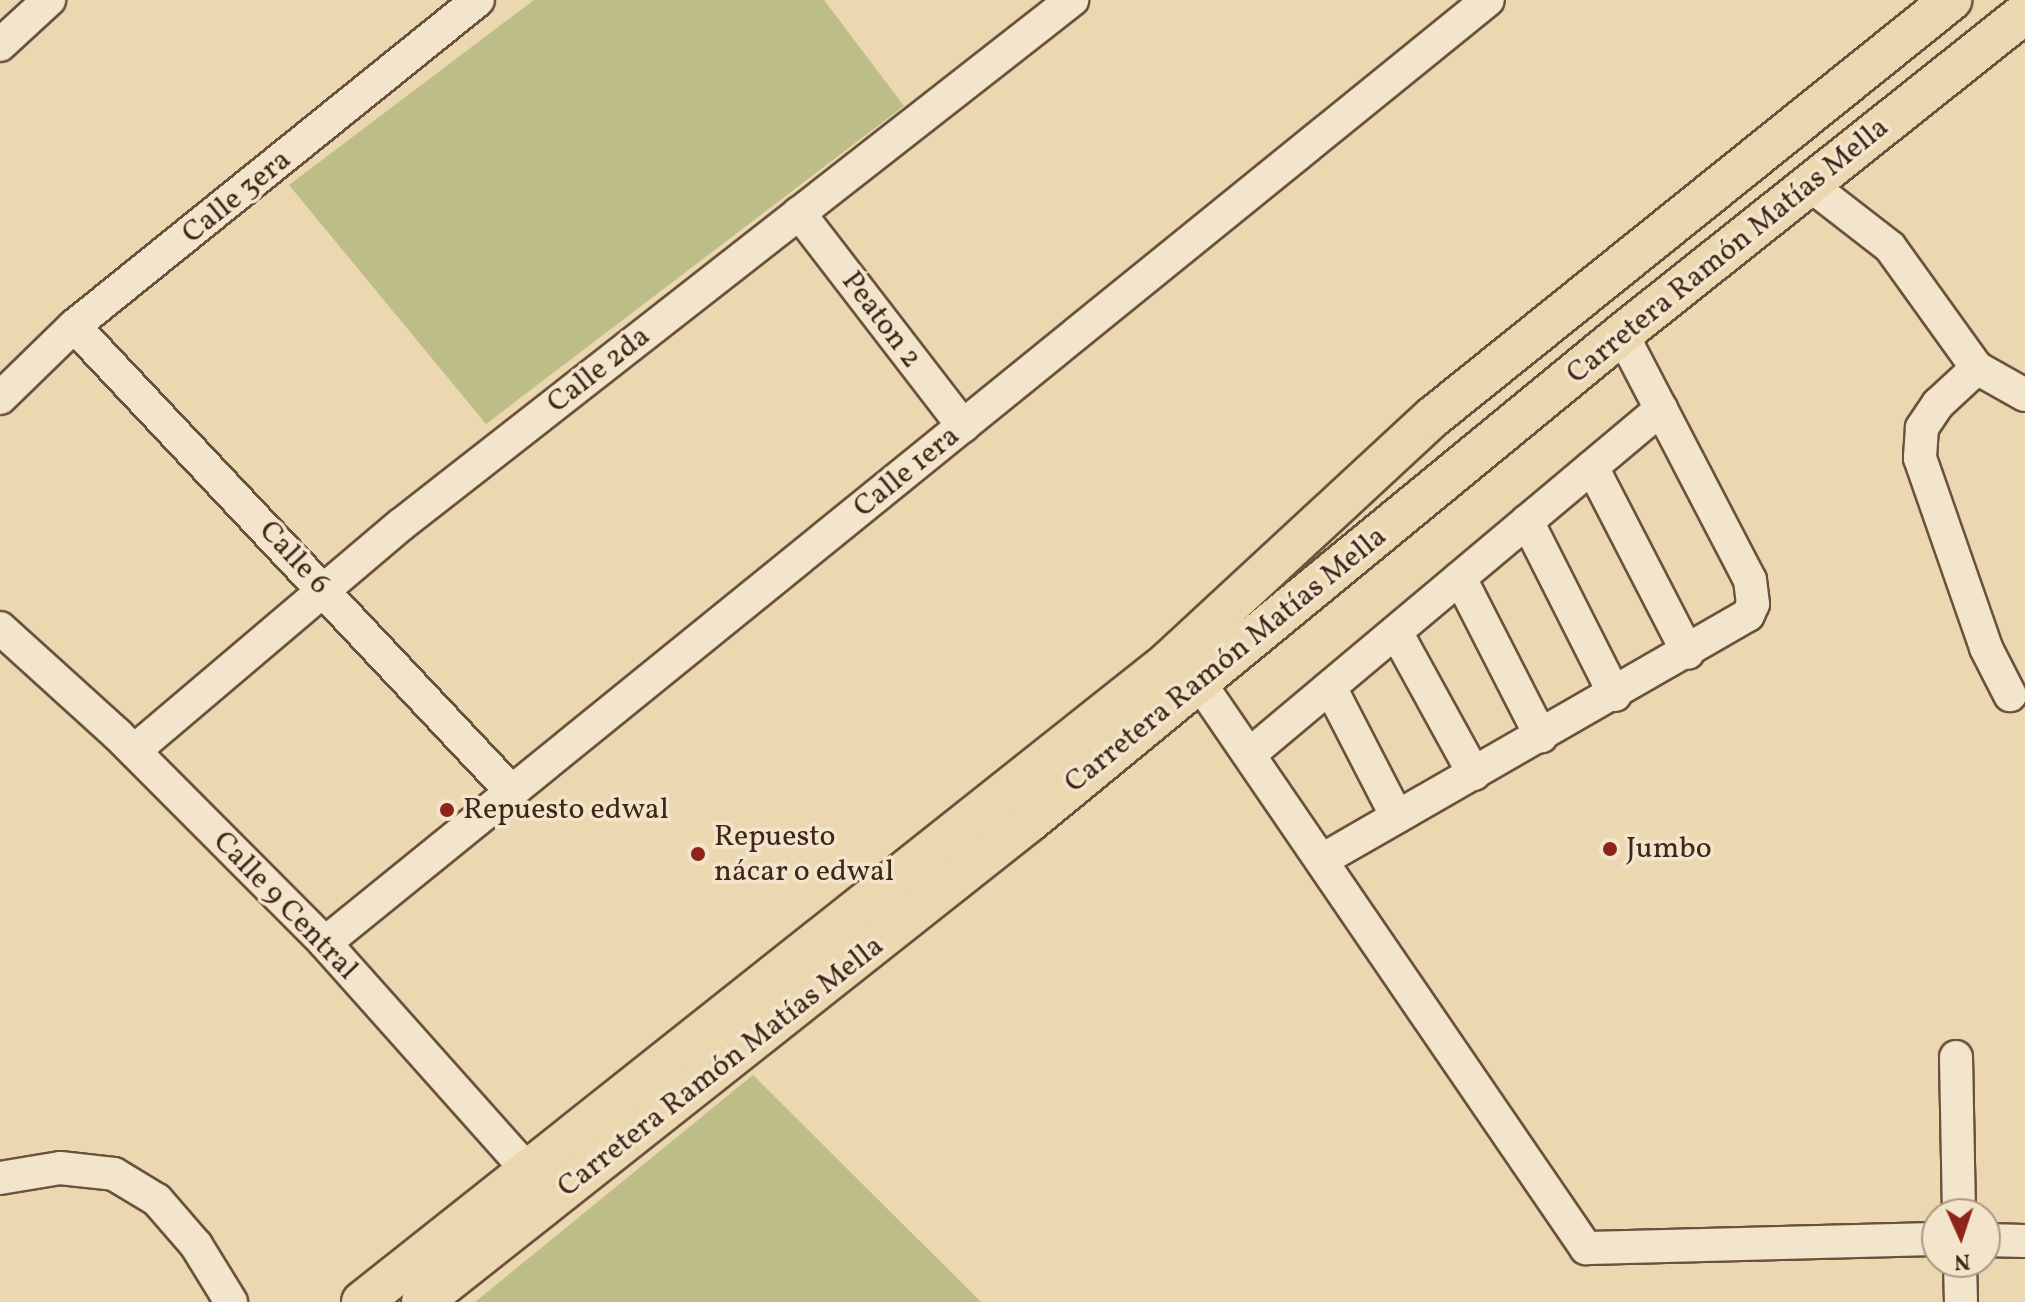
<!DOCTYPE html>
<meta charset="utf-8">
<style>
body{margin:0}
#map{position:relative;width:2025px;height:1302px;overflow:hidden;background:#ebd7b0;font-family:Vollkorn,serif}
div>[style]{position:absolute}
[style*='--x']{left:calc(var(--x)*1px);top:calc(var(--y)*1px);width:calc(var(--w)*1px);rotate:calc(var(--a)*1deg)}
.green>*{inset:0;background:#bdbd87}
.roads{filter:drop-shadow(2px 0 #6b523e) drop-shadow(-2px 0 #6b523e) drop-shadow(0 2px #6b523e) drop-shadow(0 -2px #6b523e)}
.minor>*{height:32px;margin:-16px;padding:0 16px;transform-origin:16px;border-radius:16px;background:#f2e5cc}
.major>*{height:40px;margin:-20px;padding:0 20px;transform-origin:20px;border-radius:20px;background:#ebd7b0}
.dots>*{width:22px;height:22px;translate:-50% -50%;box-sizing:border-box;border:4px solid #f2e5cc;border-radius:50%}
span{translate:-50% -50%;white-space:nowrap;text-align:center;line-height:1.15;-webkit-text-stroke:7px #f2e5cc;paint-order:stroke}
.street-label{font-size:30px;color:#402518}
.poi-label{font-size:30px;color:#402518}
.left{translate:0 -50%;text-align:left}
.north{position:absolute;left:1921px;top:1198px;width:80px;height:80px;box-sizing:border-box;background:#f2e5cc;border:2px solid #ab9884;border-radius:50%;rotate:177deg;font-size:22px;font-weight:700;line-height:32px;text-align:center;color:#402518}
.north::after{content:'';display:block;margin:auto;width:28px;height:36px;background:#8f2418;clip-path:polygon(50% 0,100% 100%,50% 72%,0 100%)}
</style>
<div id="map">
<div class="green">
<div style="clip-path:polygon(534px 0,824px 0,904px 106px,486px 424px,289px 185px)"></div>
<div style="clip-path:polygon(753px 1075px,981px 1302px,475px 1302px)"></div>
</div>
<div class="roads">
<div class="minor">
<div style="--x:0;--y:45;--w:67;--a:-42.6"></div>
<div style="--x:1810;--y:185;--w:101;--a:37.8"></div>
<div style="--x:1890;--y:247;--w:149;--a:54.3"></div>
<div style="--x:1977;--y:368;--w:55;--a:29.4"></div>
<div style="--x:799;--y:213;--w:269;--a:52.4"></div>
<div style="--x:74;--y:326;--w:640;--a:46.77"></div>
<div style="--x:1977;--y:368;--w:53;--a:137.3"></div>
<div style="--x:1938;--y:404;--w:29;--a:124"></div>
<div style="--x:1922;--y:428;--w:30;--a:94"></div>
<div style="--x:1920;--y:458;--w:201;--a:70.8"></div>
<div style="--x:1986;--y:648;--w:53;--a:62.9"></div>
<div style="--x:0;--y:398;--w:103;--a:-44.2"></div>
<div style="--x:74;--y:326;--w:519;--a:-38.9"></div>
<div style="--x:1592;--y:467;--w:209;--a:62.7"></div>
<div style="--x:1527;--y:521;--w:195;--a:63.2"></div>
<div style="--x:1460;--y:578;--w:178;--a:62.9"></div>
<div style="--x:0;--y:628;--w:158;--a:42.2"></div>
<div style="--x:117;--y:734;--w:295;--a:45.1"></div>
<div style="--x:325;--y:943;--w:328;--a:48.3"></div>
<div style="--x:1396;--y:632;--w:162;--a:61.2"></div>
<div style="--x:1186;--y:663;--w:709;--a:55.64"></div>
<div style="--x:1586;--y:1248;--w:351;--a:-1.5"></div>
<div style="--x:1330;--y:687;--w:146;--a:62.7"></div>
<div style="--x:134;--y:751;--w:351;--a:-40.3"></div>
<div style="--x:402;--y:524;--w:851;--a:-38.03"></div>
<div style="--x:1250;--y:754;--w:537;--a:-40.01"></div>
<div style="--x:1322;--y:860;--w:491;--a:-29.9"></div>
<div style="--x:1748;--y:615;--w:12;--a:-66"></div>
<div style="--x:1753;--y:604;--w:24;--a:-97"></div>
<div style="--x:1750;--y:580;--w:277;--a:-117.5"></div>
<div style="--x:325;--y:943;--w:1497;--a:-39.04"></div>
<div style="--x:1956;--y:1057;--w:157;--a:88.9"></div>
<div style="--x:0;--y:1178;--w:61;--a:-9.5"></div>
<div style="--x:60;--y:1168;--w:54;--a:6.3"></div>
<div style="--x:114;--y:1174;--w:50;--a:31.2"></div>
<div style="--x:157;--y:1200;--w:60;--a:49.1"></div>
<div style="--x:196;--y:1245;--w:67;--a:58.4"></div>
<div style="--x:1985;--y:1240;--w:40;--a:1.4"></div>
<div style="--x:1960;--y:1262;--w:40;--a:88.6"></div>
</div>
<div class="major">
<div style="--x:362;--y:1302;--w:1028;--a:-38.44"></div>
<div style="--x:1167;--y:663;--w:364;--a:-42.8"></div>
<div style="--x:1434;--y:416;--w:664;--a:-38.82"></div>
<div style="--x:422;--y:1302;--w:775;--a:-38.35"></div>
<div style="--x:1030;--y:821;--w:767;--a:-39.44"></div>
<div style="--x:1622;--y:334;--w:515;--a:-38.54"></div>
</div>
</div>
<div class="dots">
<div style="left:447px;top:810px;background:#8f2418"></div>
<div style="left:1610px;top:849px;background:#8f2418"></div>
<div style="left:698px;top:854px;background:#8f2418"></div>
</div>
<div class="street-label">
<span style="left:237px;top:197px;rotate:-39deg">Calle 3era</span>
<span style="left:1728px;top:251px;rotate:-39deg">Carretera Ramón Matías Mella</span>
<span style="left:881px;top:320px;rotate:53deg">Peaton 2</span>
<span style="left:599px;top:370px;rotate:-38deg">Calle 2da</span>
<span style="left:907px;top:472px;rotate:-39deg">Calle 1era</span>
<span style="left:294px;top:558px;rotate:47deg">Calle 6</span>
<span style="left:1226px;top:660px;rotate:-39deg">Carretera Ramón Matías Mella</span>
<span style="left:285px;top:906px;rotate:46deg">Calle 9 Central</span>
<span style="left:721px;top:1067px;rotate:-38deg">Carretera Ramón Matías Mella</span>
</div>
<div class="poi-label">
<span class="left" style="left:463px;top:810px">Repuesto edwal</span>
<span class="left" style="left:714px;top:854px">Repuesto<br>nácar o edwal</span>
<span class="left" style="left:1626px;top:849px">Jumbo</span>
</div>
<div class="north">N</div>
</div>
